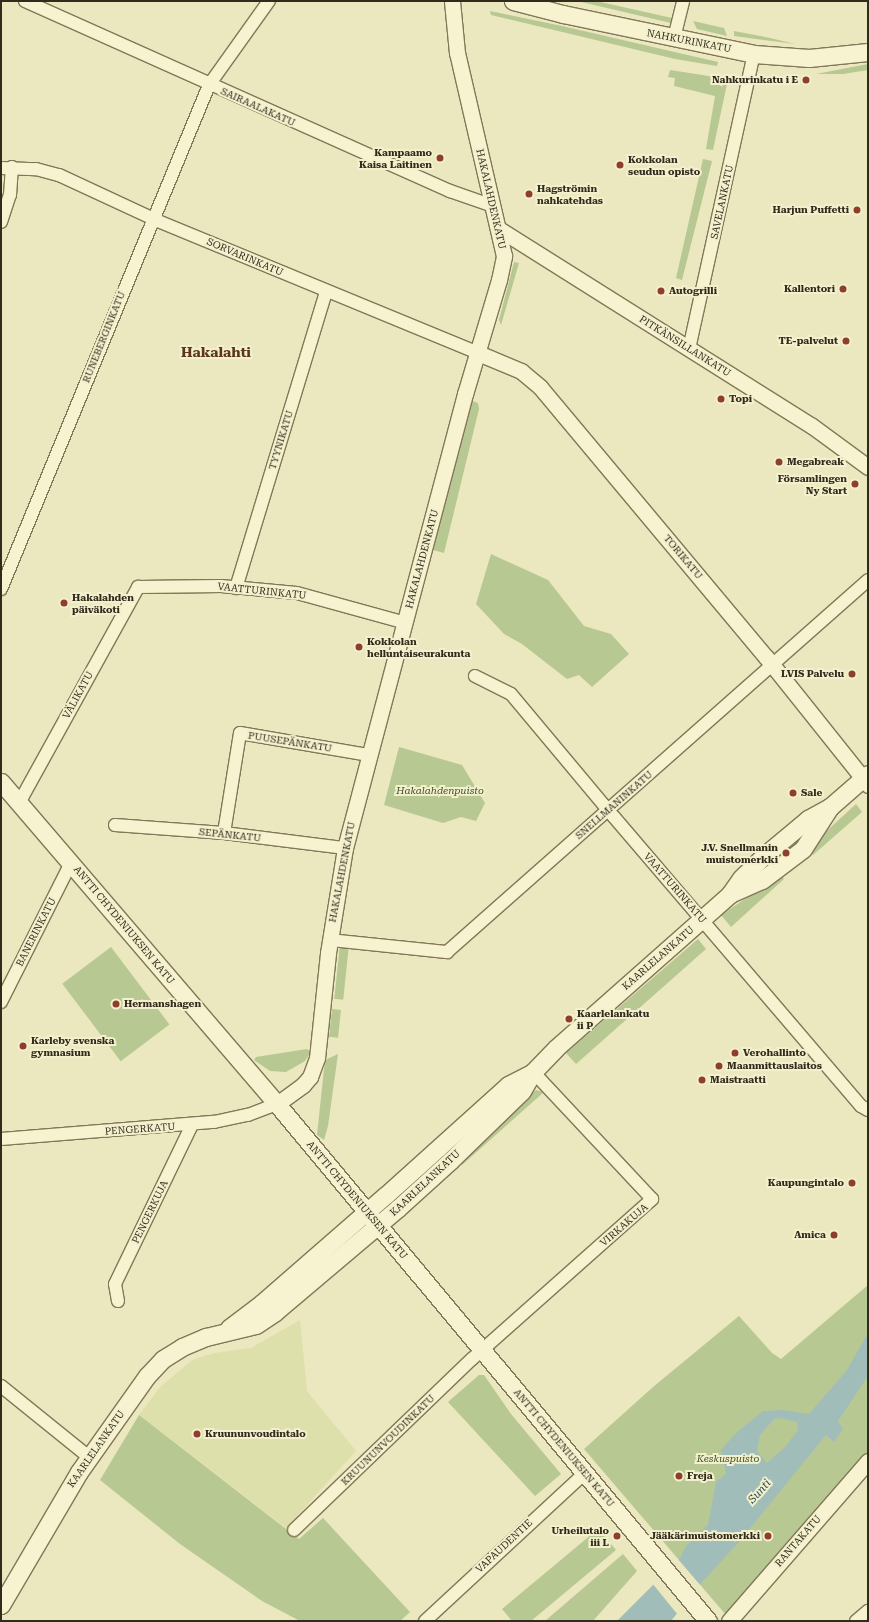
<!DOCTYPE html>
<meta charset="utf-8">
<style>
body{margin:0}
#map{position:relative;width:869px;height:1622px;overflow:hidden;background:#ebe7be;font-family:"Roboto Serif",serif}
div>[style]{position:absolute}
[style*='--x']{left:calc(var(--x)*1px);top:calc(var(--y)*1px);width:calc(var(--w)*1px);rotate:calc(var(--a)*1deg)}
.farmland>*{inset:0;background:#dee0ac}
.green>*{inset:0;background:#b7c893;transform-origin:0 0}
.water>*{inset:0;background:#a1bdba}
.pier>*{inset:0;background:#ebe7be}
.roads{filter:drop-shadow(1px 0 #827758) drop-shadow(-1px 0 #827758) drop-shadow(0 1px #827758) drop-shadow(0 -1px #827758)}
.minor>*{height:12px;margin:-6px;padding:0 6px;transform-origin:6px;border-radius:6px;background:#f7f3d0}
.tertiary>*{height:15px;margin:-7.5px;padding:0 7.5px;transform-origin:7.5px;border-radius:7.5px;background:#f7f3d0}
.secondary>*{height:17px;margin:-8.5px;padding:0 8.5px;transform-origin:8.5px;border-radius:8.5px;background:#f7f3d0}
.dots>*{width:11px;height:11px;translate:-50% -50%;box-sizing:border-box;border:2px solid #f3f0cd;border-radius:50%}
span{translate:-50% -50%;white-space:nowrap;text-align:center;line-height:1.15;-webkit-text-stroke:4px #f3f0cd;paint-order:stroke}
.street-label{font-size:10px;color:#322b1c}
.poi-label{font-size:10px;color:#322b1c;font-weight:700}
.right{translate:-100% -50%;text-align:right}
.left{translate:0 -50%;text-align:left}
.park-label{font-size:10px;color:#3b4e23;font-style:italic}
.water-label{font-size:11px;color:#2b4c52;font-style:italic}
.district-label{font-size:14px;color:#5d371d;font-weight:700}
.frame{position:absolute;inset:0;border:2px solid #322b1c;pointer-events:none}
</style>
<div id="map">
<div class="farmland">
<div style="clip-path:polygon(300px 1320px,307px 1391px,356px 1451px,286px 1528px,139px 1415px,160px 1387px,192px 1360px,214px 1353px,251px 1348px)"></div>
</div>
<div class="green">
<div style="clip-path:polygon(577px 1px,596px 1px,672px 18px,671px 23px)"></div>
<div style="clip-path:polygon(490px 11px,562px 26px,718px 62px,717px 66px,675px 59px,491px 15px)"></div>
<div style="clip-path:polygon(693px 21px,724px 28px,727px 36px,697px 29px)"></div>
<div style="clip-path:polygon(734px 31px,770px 38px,795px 44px,734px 36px)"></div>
<div style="clip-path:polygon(868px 64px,868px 70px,843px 74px,816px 74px)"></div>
<div style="clip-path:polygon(670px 70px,728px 79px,713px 150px,706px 149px,715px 96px,674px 86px,675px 78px,668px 77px)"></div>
<div style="clip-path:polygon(703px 159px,712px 161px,682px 280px,676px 278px)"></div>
<div style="clip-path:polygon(514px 262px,519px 263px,501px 325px,499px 320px)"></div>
<div style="clip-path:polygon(470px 400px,478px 403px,479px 409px,444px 553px,433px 550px)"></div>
<div style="clip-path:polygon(491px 554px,548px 580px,584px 626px,611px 634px,629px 654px,592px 687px,579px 675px,567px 679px,522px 644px,504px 634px,476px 604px)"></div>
<div style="clip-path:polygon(399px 747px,462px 765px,485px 803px,476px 821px,461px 817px,443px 823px,384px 805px)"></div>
<div style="clip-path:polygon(856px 804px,862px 812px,813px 855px,810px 852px,819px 838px)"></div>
<div style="clip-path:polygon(781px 875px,784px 879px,731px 927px,721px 915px)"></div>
<div style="clip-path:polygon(698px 939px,706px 949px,576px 1064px,566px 1053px)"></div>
<div style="left:340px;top:944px;width:9px;height:55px;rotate:6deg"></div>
<div style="left:111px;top:947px;width:97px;height:61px;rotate:53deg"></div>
<div style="left:332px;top:1009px;width:9px;height:28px;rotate:6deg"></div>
<div style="clip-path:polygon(307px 1049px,311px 1052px,305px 1061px,286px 1072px,270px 1071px,254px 1060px,256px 1057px)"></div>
<div style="clip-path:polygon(338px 1054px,328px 1126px,324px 1140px,317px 1135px,325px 1060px)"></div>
<div style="clip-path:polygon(536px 1090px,544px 1092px,462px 1165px,457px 1161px,466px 1150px)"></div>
<div style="clip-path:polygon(868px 1285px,868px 1454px,726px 1615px,584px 1449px,653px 1387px,739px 1316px,772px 1353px,781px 1359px)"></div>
<div style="clip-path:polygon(479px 1375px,484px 1375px,511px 1414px,561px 1474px,535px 1496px,448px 1402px)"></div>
<div style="clip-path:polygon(139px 1415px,299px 1539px,323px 1518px,410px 1612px,400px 1621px,300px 1621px,262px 1601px,180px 1544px,100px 1480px)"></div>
<div style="clip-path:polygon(598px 1529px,616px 1550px,531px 1621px,512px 1621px,502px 1609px)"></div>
<div style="clip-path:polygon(623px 1554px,637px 1571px,593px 1621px,545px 1621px)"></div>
</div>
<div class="water">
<div style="clip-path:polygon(evenodd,868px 1333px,868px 1376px,838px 1421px,843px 1429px,834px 1442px,826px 1435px,738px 1543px,703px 1581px,671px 1621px,617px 1621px,680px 1558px,686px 1546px,708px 1525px,716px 1482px,726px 1474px,721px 1450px,736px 1433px,763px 1411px,783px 1410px,809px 1414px,847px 1370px,868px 1333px,781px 1418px,797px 1422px,798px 1430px,785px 1447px,767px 1463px,757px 1451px,760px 1435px,774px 1419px,781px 1418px)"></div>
</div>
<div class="pier">
<div style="clip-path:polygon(677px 1558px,701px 1586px,678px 1615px,652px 1583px)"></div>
</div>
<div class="roads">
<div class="minor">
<div style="--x:25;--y:1;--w:466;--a:24.1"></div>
<div style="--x:450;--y:191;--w:46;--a:19.2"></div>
<div style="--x:674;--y:38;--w:38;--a:-76"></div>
<div style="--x:1;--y:168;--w:35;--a:2"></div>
<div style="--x:36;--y:169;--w:24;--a:15"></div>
<div style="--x:59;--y:175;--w:109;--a:24.9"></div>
<div style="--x:158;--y:221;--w:346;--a:22.4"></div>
<div style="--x:1;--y:222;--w:28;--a:-72"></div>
<div style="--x:10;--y:195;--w:28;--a:-86"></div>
<div style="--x:689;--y:349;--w:302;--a:-77.6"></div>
<div style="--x:236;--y:588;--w:310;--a:-73.1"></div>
<div style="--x:1;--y:589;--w:545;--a:-67.57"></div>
<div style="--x:209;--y:85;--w:103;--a:-54.5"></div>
<div style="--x:475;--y:676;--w:40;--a:26.6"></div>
<div style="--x:511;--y:694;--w:160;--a:50.1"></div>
<div style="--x:614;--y:817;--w:380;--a:49.5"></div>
<div style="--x:861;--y:1106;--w:8;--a:30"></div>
<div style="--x:19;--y:803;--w:247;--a:-61.1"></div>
<div style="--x:138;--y:587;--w:83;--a:-0.7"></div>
<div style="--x:221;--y:586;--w:76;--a:5.3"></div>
<div style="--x:297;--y:593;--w:113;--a:15.4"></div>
<div style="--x:115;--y:825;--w:109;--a:4.2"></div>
<div style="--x:224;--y:833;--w:122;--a:7.1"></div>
<div style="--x:224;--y:833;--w:101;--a:-80.9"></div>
<div style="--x:240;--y:733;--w:131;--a:9.7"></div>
<div style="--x:330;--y:940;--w:118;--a:5.9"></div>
<div style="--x:447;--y:952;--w:562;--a:-41.46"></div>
<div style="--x:1;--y:1002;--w:156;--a:-63.3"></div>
<div style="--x:1;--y:1139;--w:214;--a:-4.6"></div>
<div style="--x:214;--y:1122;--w:35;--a:-12"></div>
<div style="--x:248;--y:1115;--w:31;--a:-21"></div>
<div style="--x:118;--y:1301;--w:17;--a:-100"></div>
<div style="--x:115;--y:1284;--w:177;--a:-64.2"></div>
<div style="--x:1;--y:1386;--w:113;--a:38.9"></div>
<div style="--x:294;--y:1530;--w:247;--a:-43.9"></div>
<div style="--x:472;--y:1359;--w:241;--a:-41.6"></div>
<div style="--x:652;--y:1199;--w:174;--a:-133.1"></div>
<div style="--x:425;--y:1621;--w:218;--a:-42.8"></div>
<div style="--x:856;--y:1621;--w:16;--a:-40"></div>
</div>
<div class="tertiary">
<div style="--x:499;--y:229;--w:370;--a:32.2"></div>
<div style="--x:812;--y:426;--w:69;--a:36.2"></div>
<div style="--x:478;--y:353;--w:47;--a:22.7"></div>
<div style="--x:521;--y:371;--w:25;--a:40"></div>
<div style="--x:540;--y:387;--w:352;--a:50.1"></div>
<div style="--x:766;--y:657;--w:164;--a:51.4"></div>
<div style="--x:277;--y:1104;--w:32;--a:-36"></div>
<div style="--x:303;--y:1085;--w:11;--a:-49"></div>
<div style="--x:310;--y:1077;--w:20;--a:-70"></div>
<div style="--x:317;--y:1058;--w:106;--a:-84"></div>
<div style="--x:328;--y:953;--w:106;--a:-80.8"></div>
<div style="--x:345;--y:848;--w:470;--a:-75.2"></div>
<div style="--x:465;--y:394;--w:119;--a:-73.4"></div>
<div style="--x:499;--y:280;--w:25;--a:-78"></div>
<div style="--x:504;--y:256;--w:208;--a:-103"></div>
<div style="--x:457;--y:53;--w:52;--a:-95.5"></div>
<div style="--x:729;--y:1621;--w:212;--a:-49"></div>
</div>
<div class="secondary">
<div style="--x:513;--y:1;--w:52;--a:14.6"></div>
<div style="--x:563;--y:14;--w:195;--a:11.8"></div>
<div style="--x:754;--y:54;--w:55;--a:4.2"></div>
<div style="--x:809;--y:58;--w:59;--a:-5.8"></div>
<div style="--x:1;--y:782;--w:424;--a:49.4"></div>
<div style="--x:277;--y:1104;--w:673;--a:50.18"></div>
<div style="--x:730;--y:894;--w:35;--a:-24"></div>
<div style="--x:762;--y:880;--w:51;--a:-37.1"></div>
<div style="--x:803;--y:849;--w:50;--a:-57.3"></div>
<div style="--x:229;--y:1328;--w:41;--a:-37.1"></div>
<div style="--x:262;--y:1303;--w:164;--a:-41.1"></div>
<div style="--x:386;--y:1195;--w:164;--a:-42"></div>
<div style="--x:508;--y:1085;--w:28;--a:-27"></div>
<div style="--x:1;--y:1605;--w:154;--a:-59.6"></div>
<div style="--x:79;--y:1472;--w:118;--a:-54.7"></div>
<div style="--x:147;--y:1376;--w:23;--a:-47"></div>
<div style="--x:163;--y:1359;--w:22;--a:-32"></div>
<div style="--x:182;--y:1347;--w:26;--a:-23"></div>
<div style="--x:206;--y:1337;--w:51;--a:-13.5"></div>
<div style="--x:256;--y:1325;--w:23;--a:-34"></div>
<div style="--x:275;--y:1312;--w:160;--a:-40.2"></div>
<div style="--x:397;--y:1209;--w:72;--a:-42.2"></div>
<div style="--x:450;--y:1161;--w:100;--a:-44.2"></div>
<div style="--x:522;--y:1091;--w:22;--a:-60"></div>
<div style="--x:533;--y:1072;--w:33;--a:-46"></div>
<div style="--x:556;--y:1048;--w:232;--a:-41.5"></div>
<div style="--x:730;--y:894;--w:19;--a:-55"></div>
<div style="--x:741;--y:878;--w:35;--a:-44"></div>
<div style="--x:766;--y:854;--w:55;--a:-39.8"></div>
<div style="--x:808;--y:819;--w:25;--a:-29"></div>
<div style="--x:830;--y:807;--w:50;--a:-41"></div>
</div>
</div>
<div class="dots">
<div style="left:806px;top:80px;background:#8e3e2b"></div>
<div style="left:440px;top:158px;background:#8e3e2b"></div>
<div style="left:620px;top:165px;background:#8e3e2b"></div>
<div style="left:529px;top:194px;background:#8e3e2b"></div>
<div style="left:857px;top:210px;background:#8e3e2b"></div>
<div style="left:843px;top:289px;background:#8e3e2b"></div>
<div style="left:661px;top:291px;background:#8e3e2b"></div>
<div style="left:846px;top:341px;background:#8e3e2b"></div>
<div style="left:721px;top:399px;background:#8e3e2b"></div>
<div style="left:779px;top:462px;background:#8e3e2b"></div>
<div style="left:855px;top:484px;background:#8e3e2b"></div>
<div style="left:64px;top:603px;background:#8e3e2b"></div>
<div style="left:359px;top:647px;background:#8e3e2b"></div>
<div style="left:852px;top:674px;background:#8e3e2b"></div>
<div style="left:793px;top:793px;background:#8e3e2b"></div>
<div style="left:786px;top:853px;background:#8e3e2b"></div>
<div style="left:116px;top:1004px;background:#8e3e2b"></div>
<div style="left:569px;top:1019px;background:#8e3e2b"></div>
<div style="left:23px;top:1046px;background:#8e3e2b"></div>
<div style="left:735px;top:1053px;background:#8e3e2b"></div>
<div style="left:719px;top:1066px;background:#8e3e2b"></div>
<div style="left:702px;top:1080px;background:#8e3e2b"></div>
<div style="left:852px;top:1183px;background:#8e3e2b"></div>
<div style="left:834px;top:1235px;background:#8e3e2b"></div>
<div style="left:197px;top:1434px;background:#8e3e2b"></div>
<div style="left:679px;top:1476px;background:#8e3e2b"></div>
<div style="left:617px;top:1536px;background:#8e3e2b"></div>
<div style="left:768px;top:1536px;background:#8e3e2b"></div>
</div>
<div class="street-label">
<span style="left:689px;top:41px;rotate:11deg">NAHKURINKATU</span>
<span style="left:258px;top:107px;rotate:24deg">SAIRAALAKATU</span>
<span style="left:491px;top:199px;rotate:77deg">HAKALAHDENKATU</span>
<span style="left:722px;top:202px;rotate:-78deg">SAVELANKATU</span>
<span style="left:245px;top:257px;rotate:23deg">SORVARINKATU</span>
<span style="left:104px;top:337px;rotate:-68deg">RUNEBERGINKATU</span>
<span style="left:685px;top:346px;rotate:32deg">PITKÄNSILLANKATU</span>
<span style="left:281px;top:440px;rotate:-73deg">TYYNIKATU</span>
<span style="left:683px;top:557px;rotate:50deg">TORIKATU</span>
<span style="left:422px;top:559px;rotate:-75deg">HAKALAHDENKATU</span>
<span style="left:262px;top:591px;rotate:6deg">VAATTURINKATU</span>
<span style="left:78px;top:695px;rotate:-61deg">VÄLIKATU</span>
<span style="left:290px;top:742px;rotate:9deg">PUUSEPÄNKATU</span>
<span style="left:614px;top:805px;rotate:-41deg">SNELLMANINKATU</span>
<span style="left:230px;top:835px;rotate:6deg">SEPÄNKATU</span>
<span style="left:342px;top:872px;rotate:-79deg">HAKALAHDENKATU</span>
<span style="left:675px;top:888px;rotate:49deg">VAATTURINKATU</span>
<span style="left:124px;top:925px;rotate:50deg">ANTTI CHYDENIUKSEN KATU</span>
<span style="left:36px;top:932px;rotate:-63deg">BANERINKATU</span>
<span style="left:658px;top:958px;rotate:-41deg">KAARLELANKATU</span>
<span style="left:140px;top:1129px;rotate:-4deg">PENGERKATU</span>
<span style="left:425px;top:1183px;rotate:-43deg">KAARLELANKATU</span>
<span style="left:357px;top:1200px;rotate:50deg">ANTTI CHYDENIUKSEN KATU</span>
<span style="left:150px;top:1212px;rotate:-64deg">PENGERKUJA</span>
<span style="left:624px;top:1225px;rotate:-41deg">VIRKAKUJA</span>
<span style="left:388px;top:1440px;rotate:-44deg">KRUUNUNVOUDINKATU</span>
<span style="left:564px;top:1448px;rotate:50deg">ANTTI CHYDENIUKSEN KATU</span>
<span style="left:96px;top:1449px;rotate:-55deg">KAARLELANKATU</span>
<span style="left:798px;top:1541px;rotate:-49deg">RANTAKATU</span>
<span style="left:504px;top:1546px;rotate:-43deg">VAPAUDENTIE</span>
</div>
<div class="poi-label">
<span class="right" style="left:798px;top:80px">Nahkurinkatu i E</span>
<span class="right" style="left:432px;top:158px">Kampaamo<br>Kaisa Laitinen</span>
<span class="left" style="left:628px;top:165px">Kokkolan<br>seudun opisto</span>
<span class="left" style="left:537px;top:194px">Hagströmin<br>nahkatehdas</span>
<span class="right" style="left:849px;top:210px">Harjun Puffetti</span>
<span class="right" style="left:835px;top:289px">Kallentori</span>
<span class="left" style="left:669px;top:291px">Autogrilli</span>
<span class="right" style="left:838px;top:341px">TE-palvelut</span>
<span class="left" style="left:729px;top:399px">Topi</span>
<span class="left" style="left:787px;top:462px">Megabreak</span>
<span class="right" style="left:847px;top:484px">Församlingen<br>Ny Start</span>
<span class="left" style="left:72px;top:603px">Hakalahden<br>päiväkoti</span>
<span class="left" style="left:367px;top:647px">Kokkolan<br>helluntaiseurakunta</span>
<span class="right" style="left:844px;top:674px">LVIS Palvelu</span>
<span class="left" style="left:801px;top:793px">Sale</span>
<span class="right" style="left:778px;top:853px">J.V. Snellmanin<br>muistomerkki</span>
<span class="left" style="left:124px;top:1004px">Hermanshagen</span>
<span class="left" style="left:577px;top:1019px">Kaarlelankatu<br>ii P</span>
<span class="left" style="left:31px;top:1046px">Karleby svenska<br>gymnasium</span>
<span class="left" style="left:743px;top:1053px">Verohallinto</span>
<span class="left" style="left:727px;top:1066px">Maanmittauslaitos</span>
<span class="left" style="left:710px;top:1080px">Maistraatti</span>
<span class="right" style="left:844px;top:1183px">Kaupungintalo</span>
<span class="right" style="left:826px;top:1235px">Amica</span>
<span class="left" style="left:205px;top:1434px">Kruununvoudintalo</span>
<span class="left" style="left:687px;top:1476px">Freja</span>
<span class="right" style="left:609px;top:1536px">Urheilutalo<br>iii L</span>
<span class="right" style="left:760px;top:1536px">Jääkärimuistomerkki</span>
</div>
<div class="park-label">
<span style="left:440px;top:791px">Hakalahdenpuisto</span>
<span style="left:728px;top:1459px">Keskuspuisto</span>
</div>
<div class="water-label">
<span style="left:760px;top:1492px;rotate:-48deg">Sunti</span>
</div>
<div class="district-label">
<span style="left:216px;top:352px">Hakalahti</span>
</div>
<div class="frame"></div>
</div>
